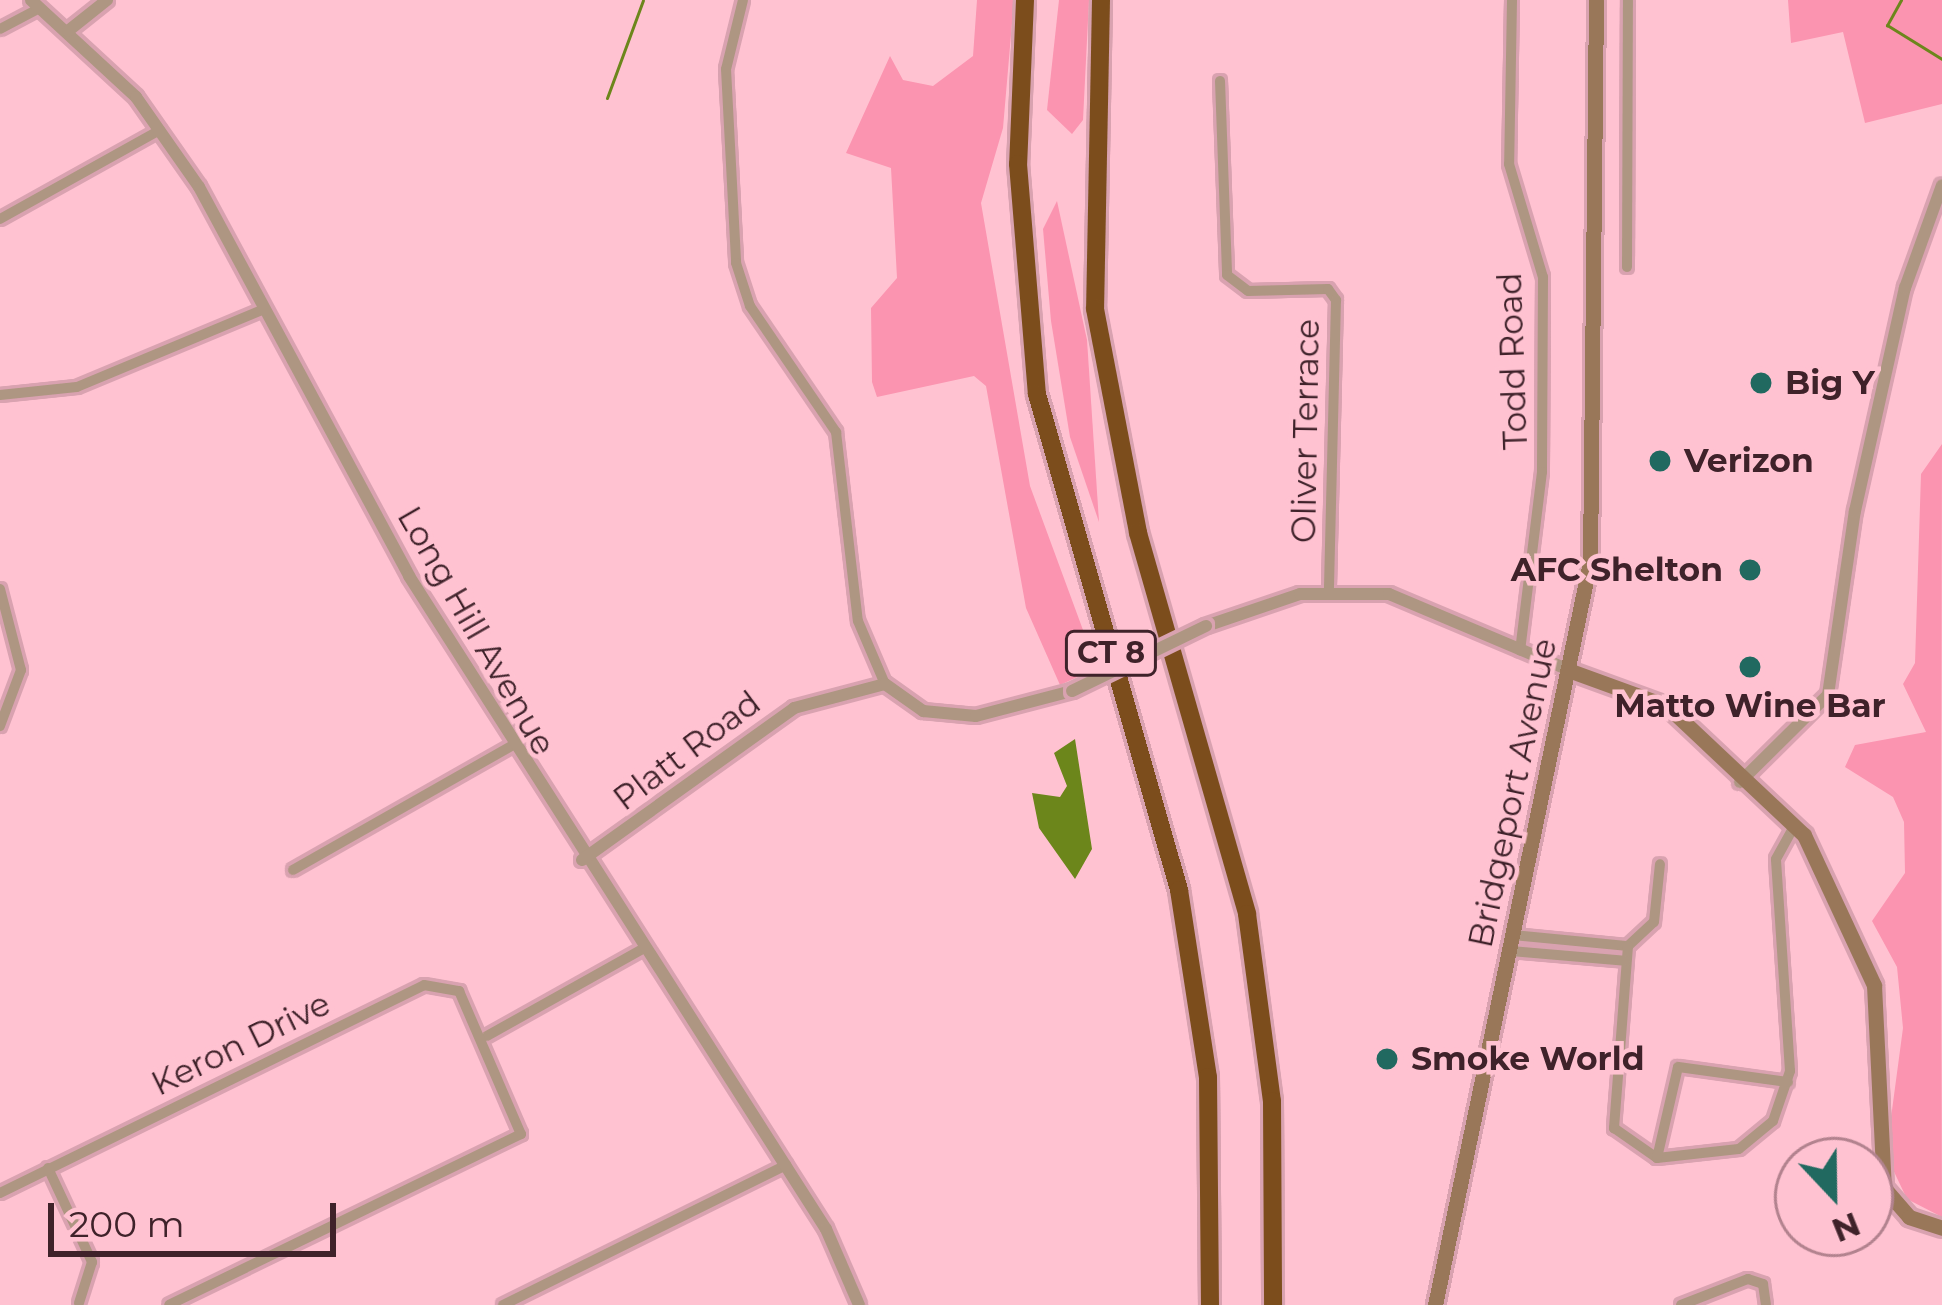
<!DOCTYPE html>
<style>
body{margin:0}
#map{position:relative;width:1942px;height:1305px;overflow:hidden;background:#ffc2d1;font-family:Montserrat,sans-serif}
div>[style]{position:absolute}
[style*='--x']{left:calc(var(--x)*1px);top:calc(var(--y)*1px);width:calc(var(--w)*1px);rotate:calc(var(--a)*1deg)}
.green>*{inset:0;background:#fb94b0}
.water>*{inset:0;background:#6c861b}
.stream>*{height:3px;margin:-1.5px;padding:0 1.5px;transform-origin:1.5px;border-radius:1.5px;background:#6c861b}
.roads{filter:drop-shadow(3px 0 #d9a2b0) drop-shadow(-3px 0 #d9a2b0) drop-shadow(0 3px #d9a2b0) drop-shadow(0 -3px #d9a2b0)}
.minor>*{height:10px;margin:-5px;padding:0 5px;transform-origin:5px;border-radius:5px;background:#ae9682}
.tertiary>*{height:12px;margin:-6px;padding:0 6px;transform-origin:6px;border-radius:6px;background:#ae9682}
.secondary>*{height:15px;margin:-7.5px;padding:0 7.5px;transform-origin:7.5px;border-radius:7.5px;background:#997759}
.motorway>*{height:18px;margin:-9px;padding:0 9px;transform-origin:9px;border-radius:9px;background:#7c4d1c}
.bridges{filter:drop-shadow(3px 0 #d9a2b0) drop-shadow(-3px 0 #d9a2b0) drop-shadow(0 3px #d9a2b0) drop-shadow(0 -3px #d9a2b0)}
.tertiary-bridge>*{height:12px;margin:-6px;padding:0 6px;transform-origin:6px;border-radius:6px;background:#ae9682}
.dots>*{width:33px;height:33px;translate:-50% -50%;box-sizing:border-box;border:6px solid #ffc2d1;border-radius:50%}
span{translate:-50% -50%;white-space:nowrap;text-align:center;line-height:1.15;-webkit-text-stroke:9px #ffc2d1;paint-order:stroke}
.shield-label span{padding:3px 9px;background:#ffc2d1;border:3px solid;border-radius:9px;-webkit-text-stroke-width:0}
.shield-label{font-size:30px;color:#3f222a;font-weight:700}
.street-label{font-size:33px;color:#3f222a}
.poi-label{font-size:33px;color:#3f222a;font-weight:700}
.left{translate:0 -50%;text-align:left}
.right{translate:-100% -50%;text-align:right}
.north{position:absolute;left:1774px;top:1137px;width:120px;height:120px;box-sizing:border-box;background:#ffc2d1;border:3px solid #b2828e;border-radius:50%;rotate:158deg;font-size:33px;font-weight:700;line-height:48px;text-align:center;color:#3f222a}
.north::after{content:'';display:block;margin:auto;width:42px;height:54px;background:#216960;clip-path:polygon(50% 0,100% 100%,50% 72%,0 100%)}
.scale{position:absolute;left:48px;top:1203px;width:288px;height:54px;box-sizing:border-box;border:6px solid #3f222a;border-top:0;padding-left:15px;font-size:36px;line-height:42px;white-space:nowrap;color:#3f222a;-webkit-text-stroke:9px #ffc2d1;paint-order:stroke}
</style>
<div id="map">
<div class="green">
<div style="clip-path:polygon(977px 0,1014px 0,1003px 128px,981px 203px,1030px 486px,1097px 668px,1060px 685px,1026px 608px,986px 386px,974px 376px,877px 397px,872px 382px,871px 308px,897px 278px,891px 168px,846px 153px,890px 56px,903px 80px,933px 86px,973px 56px)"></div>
<div style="clip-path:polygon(1059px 0,1089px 0,1083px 120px,1072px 134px,1047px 110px)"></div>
<div style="clip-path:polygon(1788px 0,1942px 0,1942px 104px,1865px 123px,1843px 32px,1791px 43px)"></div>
<div style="clip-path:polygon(1057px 201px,1087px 340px,1099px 522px,1070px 437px,1051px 321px,1043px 229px)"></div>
<div style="clip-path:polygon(1942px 444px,1941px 909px,1942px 1217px,1907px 1199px,1886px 1155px,1903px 1028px,1897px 967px,1872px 921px,1905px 873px,1904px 822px,1893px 797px,1845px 767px,1855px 745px,1926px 732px,1903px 684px,1915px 663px,1921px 474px)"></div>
</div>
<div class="water">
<div style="clip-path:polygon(1075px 739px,1092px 849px,1075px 879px,1039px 828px,1032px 793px,1060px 797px,1067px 786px,1054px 753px)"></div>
</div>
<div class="stream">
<div style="--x:1901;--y:0;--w:29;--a:119"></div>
<div style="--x:1887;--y:25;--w:65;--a:31.7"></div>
<div style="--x:607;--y:98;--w:104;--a:-69.8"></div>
</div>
<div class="roads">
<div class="minor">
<div style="--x:743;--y:0;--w:71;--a:103.8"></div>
<div style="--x:726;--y:69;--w:194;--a:87"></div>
<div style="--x:736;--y:263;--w:45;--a:72"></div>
<div style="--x:750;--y:306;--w:153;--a:55.7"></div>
<div style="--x:836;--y:432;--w:190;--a:83.4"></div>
<div style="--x:858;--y:621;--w:69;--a:66.8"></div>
<div style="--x:1512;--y:0;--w:164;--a:91"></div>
<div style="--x:1509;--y:164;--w:118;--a:73.3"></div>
<div style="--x:1543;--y:277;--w:195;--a:90.3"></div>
<div style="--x:1542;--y:472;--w:180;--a:97"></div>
<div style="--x:0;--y:29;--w:43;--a:-27.8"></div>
<div style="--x:1220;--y:81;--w:194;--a:87.9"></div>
<div style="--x:1227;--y:275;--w:26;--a:37"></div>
<div style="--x:1248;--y:291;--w:80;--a:-1.4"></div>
<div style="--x:1328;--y:289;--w:14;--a:54"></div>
<div style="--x:1336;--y:300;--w:291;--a:91.4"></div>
<div style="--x:0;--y:219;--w:183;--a:-29.1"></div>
<div style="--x:1627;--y:267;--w:267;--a:-89.8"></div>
<div style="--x:0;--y:395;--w:77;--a:-5.9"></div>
<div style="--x:77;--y:387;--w:200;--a:-22.6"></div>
<div style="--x:0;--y:589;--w:84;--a:75.5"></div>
<div style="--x:21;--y:670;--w:60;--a:110.6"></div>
<div style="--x:293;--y:870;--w:251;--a:-29.6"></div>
<div style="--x:1513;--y:935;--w:116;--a:5.5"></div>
<div style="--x:1628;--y:946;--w:35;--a:-43"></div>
<div style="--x:1654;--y:922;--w:58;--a:-84.1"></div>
<div style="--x:1628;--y:946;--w:183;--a:94.4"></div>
<div style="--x:1614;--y:1128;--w:52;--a:34.9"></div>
<div style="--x:1657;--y:1158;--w:82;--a:-6.3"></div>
<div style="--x:1739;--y:1149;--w:44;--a:-39.5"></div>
<div style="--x:1773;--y:1121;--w:53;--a:-71.2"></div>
<div style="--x:1790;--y:1071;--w:212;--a:-93.8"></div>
<div style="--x:1776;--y:859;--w:39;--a:-61"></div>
<div style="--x:1510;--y:951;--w:116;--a:4.9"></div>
<div style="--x:487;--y:1036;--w:176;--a:-29.2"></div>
<div style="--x:1657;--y:1158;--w:93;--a:-77"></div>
<div style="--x:1678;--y:1067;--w:111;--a:7.8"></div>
<div style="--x:48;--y:1168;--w:104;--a:64.9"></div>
<div style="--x:92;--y:1262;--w:43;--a:107.6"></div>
<div style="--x:0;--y:1193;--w:472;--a:-26.1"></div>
<div style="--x:424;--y:985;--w:36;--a:10"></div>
<div style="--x:459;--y:991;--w:156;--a:66.6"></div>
<div style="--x:521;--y:1134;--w:391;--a:154.1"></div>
<div style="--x:503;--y:1305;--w:316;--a:-26.3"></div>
<div style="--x:1681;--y:1305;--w:72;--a:-21.2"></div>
<div style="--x:1748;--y:1279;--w:16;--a:18"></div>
<div style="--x:1763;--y:1284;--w:21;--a:82"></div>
</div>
<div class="tertiary">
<div style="--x:31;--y:0;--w:143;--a:42.7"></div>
<div style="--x:136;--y:97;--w:110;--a:55"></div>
<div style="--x:199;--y:187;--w:442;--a:61.6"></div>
<div style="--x:409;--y:576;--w:775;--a:57.44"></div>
<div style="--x:826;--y:1229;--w:83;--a:66.5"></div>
<div style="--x:68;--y:31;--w:50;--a:-38.5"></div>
<div style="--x:1206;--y:626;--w:99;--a:-18.8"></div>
<div style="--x:1300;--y:594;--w:89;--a:0"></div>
<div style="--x:1389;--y:594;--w:198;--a:22.9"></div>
<div style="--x:1740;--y:782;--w:124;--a:-44.7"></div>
<div style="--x:1828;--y:695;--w:186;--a:-81.7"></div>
<div style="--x:1855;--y:511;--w:229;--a:-77.4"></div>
<div style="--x:1905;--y:288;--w:109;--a:-70.2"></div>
<div style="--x:582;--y:860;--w:261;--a:-35.6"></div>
<div style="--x:794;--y:708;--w:94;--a:-14.8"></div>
<div style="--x:885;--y:684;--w:47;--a:35.4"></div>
<div style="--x:923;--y:711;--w:53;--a:5.4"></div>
<div style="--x:976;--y:716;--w:99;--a:-14.6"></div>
</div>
<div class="secondary">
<div style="--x:1571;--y:671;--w:102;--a:20"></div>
<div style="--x:1667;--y:706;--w:188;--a:43.3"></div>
<div style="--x:1804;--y:835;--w:166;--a:65"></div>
<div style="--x:1874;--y:985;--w:203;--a:87.2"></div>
<div style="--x:1884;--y:1188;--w:38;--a:49"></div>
<div style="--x:1909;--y:1217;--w:35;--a:18"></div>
<div style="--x:1435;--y:1305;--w:759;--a:-78.22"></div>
<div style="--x:1590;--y:562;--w:562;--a:-89.39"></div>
</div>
<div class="motorway">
<div style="--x:1025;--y:0;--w:164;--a:92.4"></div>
<div style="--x:1018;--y:164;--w:231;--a:85.3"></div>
<div style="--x:1037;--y:394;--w:516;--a:74.02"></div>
<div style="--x:1179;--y:890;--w:189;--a:81.2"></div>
<div style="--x:1208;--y:1077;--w:228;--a:89.5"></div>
<div style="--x:1101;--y:0;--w:309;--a:91.1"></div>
<div style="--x:1095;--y:309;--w:228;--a:79.1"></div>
<div style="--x:1138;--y:533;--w:396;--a:74"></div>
<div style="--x:1247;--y:914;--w:189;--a:82.4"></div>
<div style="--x:1272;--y:1101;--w:204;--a:89.7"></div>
</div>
</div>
<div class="bridges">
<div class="tertiary-bridge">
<div style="--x:1072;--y:691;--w:149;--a:-25.9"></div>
</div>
</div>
<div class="dots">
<div style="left:1761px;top:383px;background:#216960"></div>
<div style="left:1660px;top:461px;background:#216960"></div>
<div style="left:1750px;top:570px;background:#216960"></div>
<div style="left:1750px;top:667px;background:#216960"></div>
<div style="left:1387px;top:1059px;background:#216960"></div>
</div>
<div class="shield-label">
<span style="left:1111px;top:653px">CT 8</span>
</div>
<div class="street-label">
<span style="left:1513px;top:361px;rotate:-92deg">Todd Road</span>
<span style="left:1306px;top:431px;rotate:-89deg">Oliver Terrace</span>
<span style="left:476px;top:631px;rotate:60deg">Long Hill Avenue</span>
<span style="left:687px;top:751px;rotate:-37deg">Platt Road</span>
<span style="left:1513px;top:793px;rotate:-78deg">Bridgeport Avenue</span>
<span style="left:241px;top:1044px;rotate:-26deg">Keron Drive</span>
</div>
<div class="poi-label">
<span class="left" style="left:1785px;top:383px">Big Y</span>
<span class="left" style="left:1684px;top:461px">Verizon</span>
<span class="right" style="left:1723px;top:570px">AFC Shelton</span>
<span style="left:1750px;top:706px">Matto Wine Bar</span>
<span class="left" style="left:1411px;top:1059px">Smoke World</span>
</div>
<div class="north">N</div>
<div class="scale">200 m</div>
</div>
